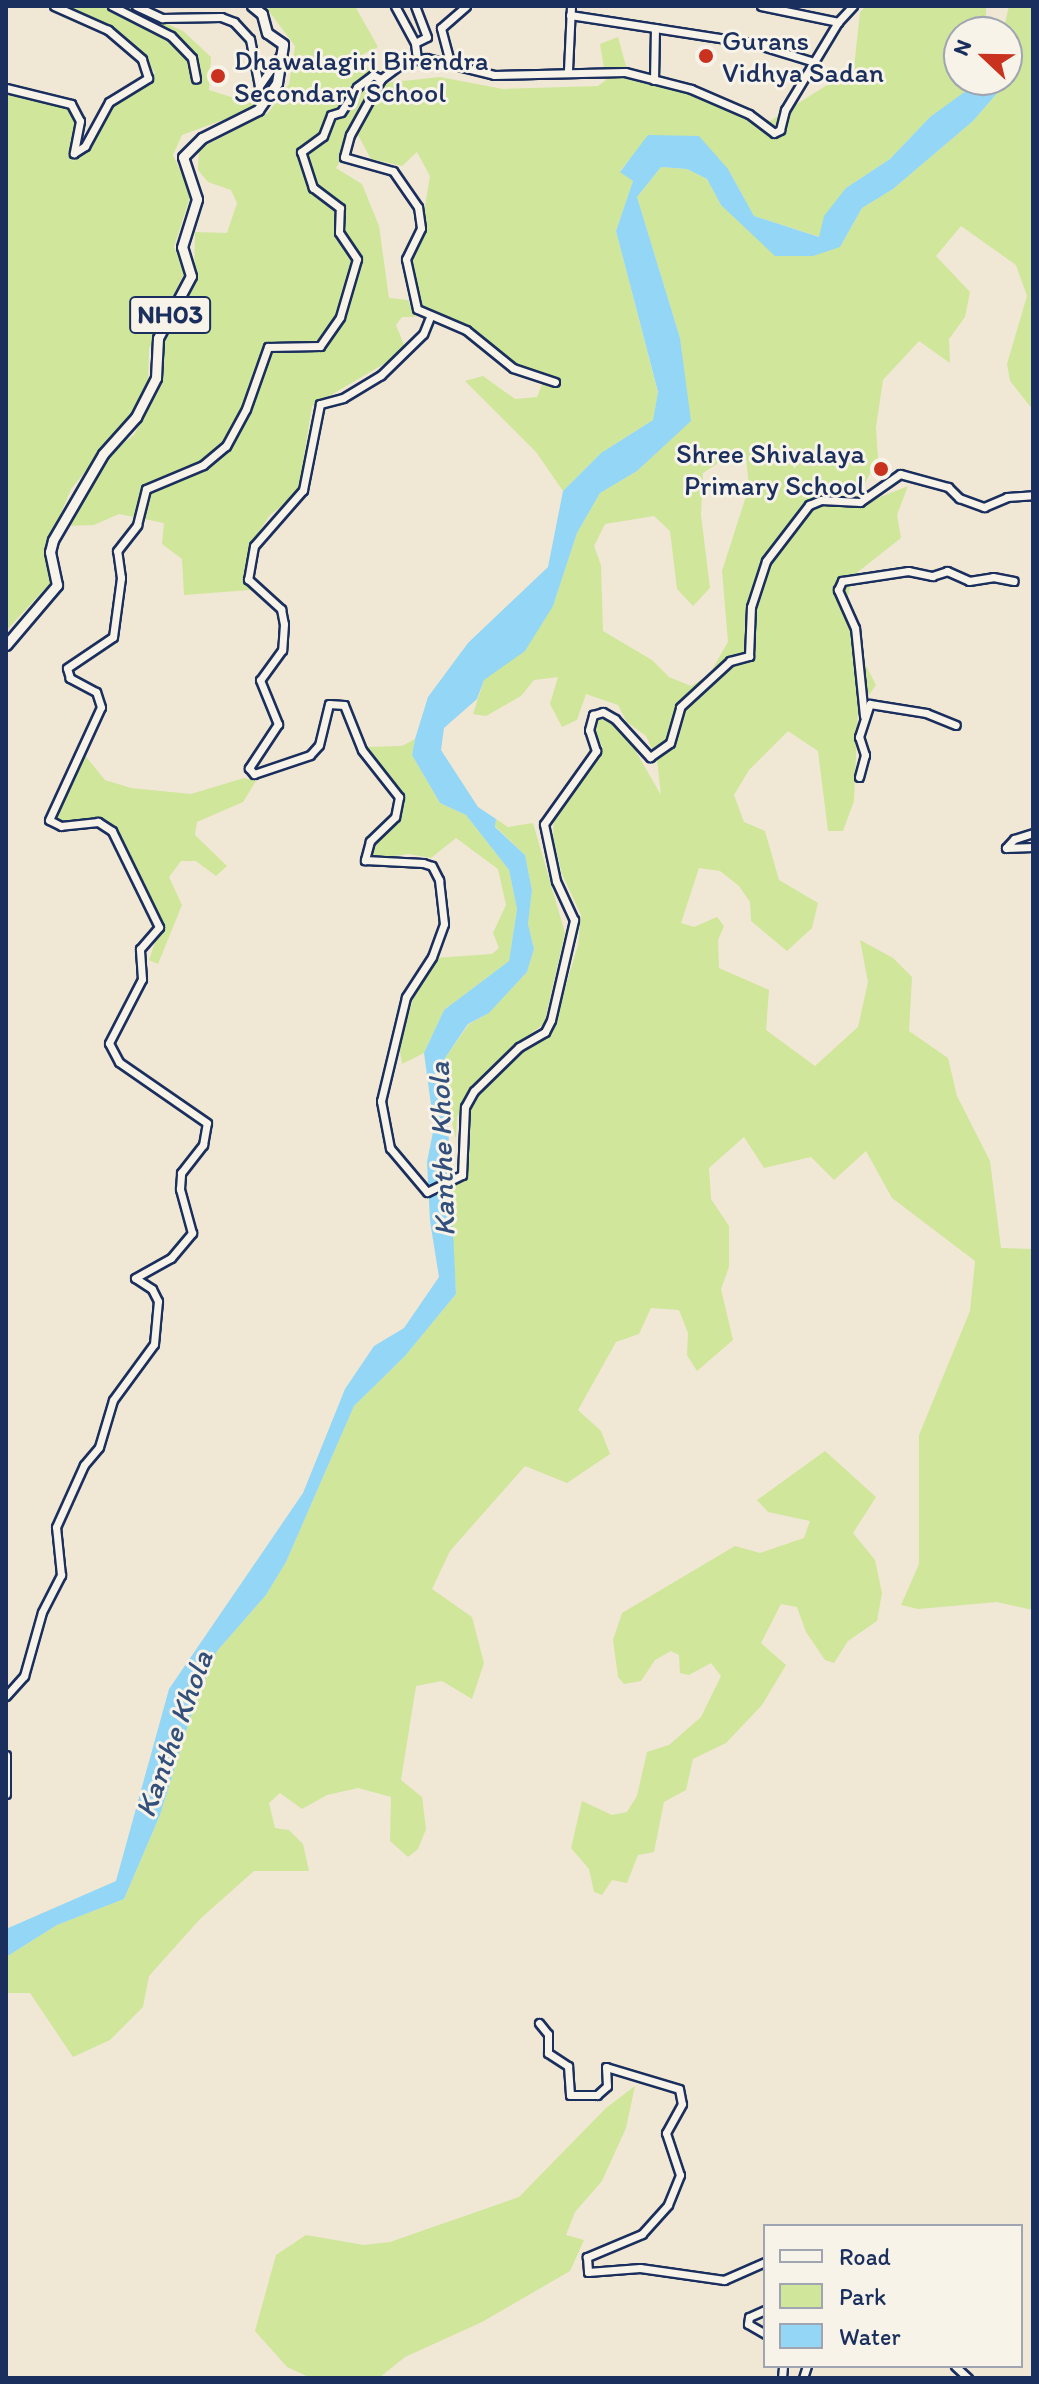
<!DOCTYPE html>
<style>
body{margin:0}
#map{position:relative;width:1039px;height:2384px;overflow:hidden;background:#f0e8d5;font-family:Itim,sans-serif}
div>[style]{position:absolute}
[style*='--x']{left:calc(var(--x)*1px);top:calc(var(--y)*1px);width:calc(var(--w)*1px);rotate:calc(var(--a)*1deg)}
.green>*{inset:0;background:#cfe69b}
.water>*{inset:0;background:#93d6f5}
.roads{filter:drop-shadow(2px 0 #1b2f5e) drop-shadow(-2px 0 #1b2f5e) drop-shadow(0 2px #1b2f5e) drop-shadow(0 -2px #1b2f5e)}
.minor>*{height:7px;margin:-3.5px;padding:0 3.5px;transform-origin:3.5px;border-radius:3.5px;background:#f7f3e8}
.major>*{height:9px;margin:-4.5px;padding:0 4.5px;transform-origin:4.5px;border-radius:4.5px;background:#f7f3e8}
.dots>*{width:22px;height:22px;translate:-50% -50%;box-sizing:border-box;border:4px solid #f7f3e8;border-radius:50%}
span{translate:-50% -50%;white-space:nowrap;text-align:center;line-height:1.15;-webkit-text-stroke:6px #f7f3e8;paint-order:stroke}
.shield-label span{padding:2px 6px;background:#f7f3e8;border:2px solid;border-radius:6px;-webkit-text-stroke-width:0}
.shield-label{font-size:26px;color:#1b2f5e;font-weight:700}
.poi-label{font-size:28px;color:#1b2f5e}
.left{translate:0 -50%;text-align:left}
.right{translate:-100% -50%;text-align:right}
.water-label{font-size:30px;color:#33507c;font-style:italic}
.frame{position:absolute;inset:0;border:8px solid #1b2f5e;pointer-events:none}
.legend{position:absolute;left:763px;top:2224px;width:260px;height:144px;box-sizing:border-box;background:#f7f3e8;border:2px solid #9fa5b1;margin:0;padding:10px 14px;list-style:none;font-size:24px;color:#1b2f5e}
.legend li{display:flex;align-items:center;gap:16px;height:40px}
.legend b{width:40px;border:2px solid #9fa5b1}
.north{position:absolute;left:943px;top:16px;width:80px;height:80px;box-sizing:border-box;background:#f7f3e8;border:2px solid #9fa5b1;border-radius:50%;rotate:292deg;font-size:22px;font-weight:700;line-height:32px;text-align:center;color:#1b2f5e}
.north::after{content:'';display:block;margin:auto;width:28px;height:36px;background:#c8321e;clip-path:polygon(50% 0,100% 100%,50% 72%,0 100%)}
</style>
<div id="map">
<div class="green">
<div style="clip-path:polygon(59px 6px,125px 6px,161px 21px,183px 31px,211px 57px,209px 90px,231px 97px,257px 89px,263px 95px,250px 110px,182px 135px,173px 155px,191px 194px,174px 247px,185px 271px,149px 349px,148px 382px,131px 416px,71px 489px,45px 552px,52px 581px,6px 631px,6px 91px,71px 109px,76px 127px,70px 142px,73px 162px,113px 102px,149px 82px,155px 72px,110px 29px)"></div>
<div style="clip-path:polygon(265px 6px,355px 6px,378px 47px,362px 55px,375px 84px,440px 77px,503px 89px,598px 86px,606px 80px,600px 44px,618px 37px,626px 66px,692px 87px,770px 121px,854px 68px,860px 12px,866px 6px,986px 6px,986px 32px,959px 32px,959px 80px,981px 81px,930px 117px,890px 159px,846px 188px,820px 237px,754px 216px,728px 169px,629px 160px,620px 171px,633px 181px,616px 231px,658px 393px,653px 420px,601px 453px,563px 491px,536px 452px,465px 381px,483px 376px,515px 399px,537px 397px,544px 380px,477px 339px,435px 321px,414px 296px,411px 254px,420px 237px,430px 176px,417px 152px,402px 166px,371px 159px,358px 135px,336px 168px,362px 184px,379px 226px,389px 298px,408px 300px,415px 317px,402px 317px,396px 325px,404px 345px,396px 357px,312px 406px,298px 493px,270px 515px,256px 536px,245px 566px,250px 590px,184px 595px,182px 559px,162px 544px,164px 523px,119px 514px,94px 525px,66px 526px,113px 451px,134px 435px,161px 384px,164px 338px,194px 286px,195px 232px,227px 233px,237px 203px,231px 190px,208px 182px,198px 170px,199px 149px,268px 113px,289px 84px,295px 46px)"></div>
<div style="clip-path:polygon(evenodd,1009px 6px,1033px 6px,1033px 410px,1010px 381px,1007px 364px,1027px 296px,1016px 265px,961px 226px,936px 256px,970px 292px,965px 317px,949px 339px,950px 363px,919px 341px,883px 380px,876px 427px,878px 459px,859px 494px,868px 502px,908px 486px,897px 515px,901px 538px,854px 575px,847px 599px,860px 628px,859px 652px,876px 685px,858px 710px,854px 801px,843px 831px,828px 831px,818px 751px,788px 731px,749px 770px,734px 795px,744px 822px,765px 831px,779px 880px,818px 903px,812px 928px,787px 951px,751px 921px,750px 902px,739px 886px,720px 871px,699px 868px,681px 923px,694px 927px,717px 917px,724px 926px,718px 940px,719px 968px,769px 990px,766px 1030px,815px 1066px,858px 1027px,868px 982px,860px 940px,893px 958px,912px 977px,909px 1031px,948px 1058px,957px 1096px,990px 1161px,1001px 1248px,1033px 1249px,1033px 1610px,997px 1602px,918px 1609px,901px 1605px,919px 1564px,919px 1435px,970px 1311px,975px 1261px,892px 1198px,866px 1151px,834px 1180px,811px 1157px,764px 1168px,744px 1137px,709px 1168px,711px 1199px,729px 1226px,729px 1267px,721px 1289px,733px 1340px,697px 1371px,687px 1355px,688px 1333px,679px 1310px,651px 1308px,639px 1334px,616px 1342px,578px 1410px,601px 1431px,610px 1454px,567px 1483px,525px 1466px,450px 1551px,432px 1589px,472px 1617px,484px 1663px,472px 1699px,442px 1681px,416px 1686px,401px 1780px,422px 1797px,426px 1829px,418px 1849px,408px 1857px,390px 1841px,391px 1797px,358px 1788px,327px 1795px,302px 1809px,280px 1793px,269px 1803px,275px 1828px,289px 1830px,303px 1844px,309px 1871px,254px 1871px,200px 1919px,149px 1976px,143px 2007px,110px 2040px,73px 2057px,30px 1993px,6px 1993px,6px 1957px,57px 1925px,124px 1899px,160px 1815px,193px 1709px,217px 1651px,266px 1595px,286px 1562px,354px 1406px,405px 1356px,456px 1294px,450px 1192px,467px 1169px,463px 1148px,469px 1105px,520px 1052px,552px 1032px,578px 945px,581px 915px,562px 874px,553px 838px,554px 816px,603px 748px,593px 729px,598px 716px,609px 718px,628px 738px,661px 795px,657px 760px,646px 736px,627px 722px,618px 705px,586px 694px,577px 720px,562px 727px,550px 704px,558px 677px,534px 680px,521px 696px,486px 716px,473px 714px,484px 680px,553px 606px,577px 533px,600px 493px,637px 471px,690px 421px,680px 338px,637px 197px,661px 167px,687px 169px,707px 179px,721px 205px,840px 247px,862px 208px,893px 189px,973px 121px,1006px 83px,1003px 32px,1009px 6px,746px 457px,749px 487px,722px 571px,728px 642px,709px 675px,691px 686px,669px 677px,652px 660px,603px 631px,601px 565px,594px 546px,605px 524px,654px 516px,670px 531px,677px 589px,693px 606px,710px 588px,701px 515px,703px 473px,724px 459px,746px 457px)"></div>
<div style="clip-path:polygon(415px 739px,412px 755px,440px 803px,466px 815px,509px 870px,517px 909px,509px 961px,444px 1010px,424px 1053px,402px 1064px,399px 1045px,413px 999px,435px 958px,492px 954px,499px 948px,493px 933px,506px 905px,498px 869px,456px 838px,431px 858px,409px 854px,372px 859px,370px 848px,395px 823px,404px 799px,366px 747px,402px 746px)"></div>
<div style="clip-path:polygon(83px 753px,105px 780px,131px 788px,191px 794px,244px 778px,256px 781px,243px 802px,197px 822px,195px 835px,227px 866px,216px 876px,196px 861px,181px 861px,169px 877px,182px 905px,158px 964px,149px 960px,162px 922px,117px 835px,90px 820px,65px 824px,56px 817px)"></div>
<div style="clip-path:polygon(496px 819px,508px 827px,533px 823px,565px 933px,544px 1024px,516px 1044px,470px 1090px,457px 1117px,456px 1140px,446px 1096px,445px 1058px,469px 1024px,489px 1013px,527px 972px,534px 949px,528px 924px,532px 890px,525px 855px,495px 826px)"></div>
<div style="clip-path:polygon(825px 1451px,876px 1497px,853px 1533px,875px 1560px,882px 1593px,877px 1621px,848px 1641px,834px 1663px,825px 1660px,806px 1632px,797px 1607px,781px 1604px,761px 1643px,786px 1665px,762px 1705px,726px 1743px,693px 1759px,686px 1790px,664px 1802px,654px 1852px,638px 1855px,627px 1883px,612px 1880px,602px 1895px,594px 1892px,589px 1869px,571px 1848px,582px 1801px,612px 1815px,627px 1812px,637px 1796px,647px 1752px,669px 1745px,701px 1717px,721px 1676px,711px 1663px,689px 1675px,680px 1673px,679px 1655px,671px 1651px,655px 1660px,641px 1681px,624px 1684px,618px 1677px,613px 1640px,622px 1613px,735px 1546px,760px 1553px,804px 1538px,810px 1521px,768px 1512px,757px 1500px)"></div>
<div style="clip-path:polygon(635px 2086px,626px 2128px,602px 2181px,575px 2212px,566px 2235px,584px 2240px,570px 2271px,482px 2322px,405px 2357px,379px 2378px,311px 2378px,287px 2367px,255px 2331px,276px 2255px,306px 2235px,364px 2245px,390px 2242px,519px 2197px,606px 2108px)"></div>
</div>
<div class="water">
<div style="clip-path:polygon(981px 80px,1006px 83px,973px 121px,893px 189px,862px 208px,840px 247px,813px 256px,775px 256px,721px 205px,707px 179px,687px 169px,661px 167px,637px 197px,680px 338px,691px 421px,637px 471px,600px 493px,577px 533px,553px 606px,525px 651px,484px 680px,477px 699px,444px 728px,441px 750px,478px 807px,496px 819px,495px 827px,525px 855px,532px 890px,528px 924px,534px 949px,527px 972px,489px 1013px,468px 1024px,445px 1058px,456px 1294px,405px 1356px,354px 1406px,286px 1562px,266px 1595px,217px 1651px,193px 1709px,160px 1815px,124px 1899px,57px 1925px,6px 1957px,6px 1929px,116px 1881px,169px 1689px,303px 1493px,345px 1389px,374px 1346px,404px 1328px,439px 1277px,430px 1221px,427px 1162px,434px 1127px,424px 1053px,444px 1010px,509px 961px,517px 909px,509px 870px,466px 815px,440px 803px,412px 755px,415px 739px,428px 697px,468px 643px,548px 567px,563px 491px,601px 453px,653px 420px,658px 392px,616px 231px,633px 181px,620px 172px,648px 135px,699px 136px,728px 169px,754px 216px,819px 237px,824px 216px,846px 188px,890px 159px,930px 117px)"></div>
</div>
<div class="roads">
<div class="minor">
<div style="--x:112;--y:6;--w:66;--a:27"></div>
<div style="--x:171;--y:36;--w:30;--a:46"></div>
<div style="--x:192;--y:58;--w:21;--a:79"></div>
<div style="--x:136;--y:6;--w:29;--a:25"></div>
<div style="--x:162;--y:18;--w:59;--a:-1"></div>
<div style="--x:221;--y:17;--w:14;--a:21"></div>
<div style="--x:234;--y:22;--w:23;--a:47"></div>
<div style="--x:250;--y:39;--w:48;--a:79.2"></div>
<div style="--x:259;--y:86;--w:37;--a:-55"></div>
<div style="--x:395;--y:6;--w:42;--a:61.6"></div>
<div style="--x:415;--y:43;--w:16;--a:83"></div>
<div style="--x:761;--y:6;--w:79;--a:11.7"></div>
<div style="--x:570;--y:15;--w:86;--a:8.7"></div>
<div style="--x:415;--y:43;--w:13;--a:-27"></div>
<div style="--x:427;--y:37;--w:33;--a:-111"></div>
<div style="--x:450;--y:62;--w:35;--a:-105"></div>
<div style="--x:441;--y:28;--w:33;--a:-41"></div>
<div style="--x:568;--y:70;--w:64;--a:-87.3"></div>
<div style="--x:654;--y:80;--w:52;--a:-88.9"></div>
<div style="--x:655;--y:28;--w:98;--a:8.8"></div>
<div style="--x:752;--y:43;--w:65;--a:17"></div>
<div style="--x:6;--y:88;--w:67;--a:13.8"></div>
<div style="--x:71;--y:104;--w:19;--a:62"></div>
<div style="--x:80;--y:121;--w:33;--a:101"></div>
<div style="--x:74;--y:153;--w:13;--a:-32"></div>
<div style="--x:85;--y:146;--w:50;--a:-61.4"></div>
<div style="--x:109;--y:102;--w:46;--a:-31.6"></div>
<div style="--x:148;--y:78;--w:20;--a:-108"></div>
<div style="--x:142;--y:59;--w:45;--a:-139.5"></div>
<div style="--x:108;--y:30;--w:59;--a:-156"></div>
<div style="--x:430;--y:317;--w:18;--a:112"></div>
<div style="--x:423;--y:334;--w:59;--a:135.7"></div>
<div style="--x:381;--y:375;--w:44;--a:148.8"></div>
<div style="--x:343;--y:398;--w:24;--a:165"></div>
<div style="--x:320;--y:404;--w:88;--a:101.2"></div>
<div style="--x:303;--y:490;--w:74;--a:131.2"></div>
<div style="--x:254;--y:546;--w:34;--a:100"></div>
<div style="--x:248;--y:579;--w:45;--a:42.3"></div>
<div style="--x:281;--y:609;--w:15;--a:79"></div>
<div style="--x:284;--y:624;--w:26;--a:94"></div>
<div style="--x:282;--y:650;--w:37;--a:126"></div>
<div style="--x:260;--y:680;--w:48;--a:67.8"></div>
<div style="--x:278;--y:724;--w:53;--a:123.4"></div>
<div style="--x:249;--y:768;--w:8;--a:50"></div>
<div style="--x:254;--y:774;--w:59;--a:-18.7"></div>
<div style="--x:310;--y:755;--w:13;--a:-48"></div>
<div style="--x:319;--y:745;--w:42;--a:-76.3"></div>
<div style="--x:329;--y:704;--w:15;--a:4"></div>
<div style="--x:344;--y:705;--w:48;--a:68.2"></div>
<div style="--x:362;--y:750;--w:60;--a:51.8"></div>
<div style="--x:399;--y:797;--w:20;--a:101"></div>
<div style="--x:395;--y:817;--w:35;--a:136"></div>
<div style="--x:370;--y:841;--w:20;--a:105"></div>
<div style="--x:365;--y:860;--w:58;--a:3"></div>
<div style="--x:423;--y:863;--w:9;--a:18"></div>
<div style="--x:432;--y:866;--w:16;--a:63"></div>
<div style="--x:439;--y:880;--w:44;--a:83.5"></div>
<div style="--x:444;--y:924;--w:35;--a:110"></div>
<div style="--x:432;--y:957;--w:48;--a:123"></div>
<div style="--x:406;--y:997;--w:107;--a:103.5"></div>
<div style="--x:381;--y:1101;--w:48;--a:79.2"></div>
<div style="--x:390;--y:1148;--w:57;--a:49.9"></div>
<div style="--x:427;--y:1192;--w:39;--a:-26"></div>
<div style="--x:462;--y:1175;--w:68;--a:-87.5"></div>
<div style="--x:465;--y:1107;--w:18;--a:-61"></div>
<div style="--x:474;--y:1091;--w:63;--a:-44.4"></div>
<div style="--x:519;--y:1047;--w:30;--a:-30"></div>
<div style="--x:545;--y:1032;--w:13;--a:-63"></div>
<div style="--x:551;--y:1020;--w:103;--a:-77"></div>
<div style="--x:574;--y:920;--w:43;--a:-114.8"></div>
<div style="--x:556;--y:881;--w:58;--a:-101.9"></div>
<div style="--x:544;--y:824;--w:90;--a:-54.5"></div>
<div style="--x:596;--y:751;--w:22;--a:-108"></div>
<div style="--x:589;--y:730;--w:16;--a:-75"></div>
<div style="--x:593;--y:715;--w:10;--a:-17"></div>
<div style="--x:603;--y:712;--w:14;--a:30"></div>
<div style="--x:615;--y:719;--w:52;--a:47.4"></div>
<div style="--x:650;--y:757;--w:24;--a:-35"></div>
<div style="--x:670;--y:743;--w:37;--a:-74"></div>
<div style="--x:680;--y:707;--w:68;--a:-42.6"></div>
<div style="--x:730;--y:661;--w:20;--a:-15"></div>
<div style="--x:749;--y:656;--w:49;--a:-87.7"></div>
<div style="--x:751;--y:607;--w:48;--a:-71.9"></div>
<div style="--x:766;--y:561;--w:71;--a:-52.5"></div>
<div style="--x:809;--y:505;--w:13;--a:-23"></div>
<div style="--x:821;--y:500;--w:39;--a:3"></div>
<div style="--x:860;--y:502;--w:49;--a:-35"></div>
<div style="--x:900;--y:474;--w:50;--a:15.2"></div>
<div style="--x:948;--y:487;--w:16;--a:45"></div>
<div style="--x:959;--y:498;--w:27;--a:20"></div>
<div style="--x:984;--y:507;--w:25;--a:-23"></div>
<div style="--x:1007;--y:497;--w:26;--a:-4"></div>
<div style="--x:555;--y:382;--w:44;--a:-161.6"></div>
<div style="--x:513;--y:368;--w:60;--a:-141"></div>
<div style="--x:466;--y:330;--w:53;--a:-156.8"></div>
<div style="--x:417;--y:309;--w:51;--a:-102.4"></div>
<div style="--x:406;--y:259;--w:34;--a:-64"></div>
<div style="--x:421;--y:228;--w:21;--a:-98"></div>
<div style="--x:418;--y:207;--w:44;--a:-124.8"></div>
<div style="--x:393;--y:171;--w:51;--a:-164.1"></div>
<div style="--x:344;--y:157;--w:23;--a:-75"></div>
<div style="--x:350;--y:135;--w:64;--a:-61"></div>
<div style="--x:381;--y:79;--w:26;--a:-37"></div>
<div style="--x:402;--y:63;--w:25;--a:-12"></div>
<div style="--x:426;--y:58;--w:70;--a:14"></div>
<div style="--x:494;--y:75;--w:131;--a:-1.3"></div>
<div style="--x:625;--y:72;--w:68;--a:14.4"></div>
<div style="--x:691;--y:89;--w:63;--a:23.3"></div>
<div style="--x:749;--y:114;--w:31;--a:37"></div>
<div style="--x:774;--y:133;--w:7;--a:-27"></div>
<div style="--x:780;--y:130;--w:21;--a:-76"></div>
<div style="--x:785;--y:110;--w:103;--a:-58.9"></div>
<div style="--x:838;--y:22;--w:22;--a:-47"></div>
<div style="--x:864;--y:716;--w:88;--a:-95.8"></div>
<div style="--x:855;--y:628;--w:42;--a:-114.1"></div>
<div style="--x:838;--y:590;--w:10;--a:-66"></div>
<div style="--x:842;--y:581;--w:67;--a:-8.6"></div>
<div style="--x:908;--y:571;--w:25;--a:12"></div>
<div style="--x:932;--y:576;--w:16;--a:-18"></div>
<div style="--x:947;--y:571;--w:24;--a:24"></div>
<div style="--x:969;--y:581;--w:24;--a:-9"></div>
<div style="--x:993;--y:577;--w:21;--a:11"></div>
<div style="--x:859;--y:777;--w:23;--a:-75"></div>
<div style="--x:865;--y:755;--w:19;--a:-108"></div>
<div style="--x:859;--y:737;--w:35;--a:-72"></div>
<div style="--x:870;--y:704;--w:57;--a:9.1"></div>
<div style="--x:926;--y:713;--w:32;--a:22"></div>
<div style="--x:1033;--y:833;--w:20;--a:162"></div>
<div style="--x:1014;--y:839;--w:12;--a:132"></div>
<div style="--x:1006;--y:848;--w:27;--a:-2"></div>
<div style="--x:6;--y:1696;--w:27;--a:-48"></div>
<div style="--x:24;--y:1676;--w:66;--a:-74.3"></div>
<div style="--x:42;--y:1612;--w:42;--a:-62.8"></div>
<div style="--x:61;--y:1575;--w:48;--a:-95.9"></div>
<div style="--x:56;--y:1527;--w:68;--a:-65.7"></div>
<div style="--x:84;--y:1465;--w:23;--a:-50"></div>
<div style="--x:99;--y:1447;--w:49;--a:-73.4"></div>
<div style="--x:113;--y:1400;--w:69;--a:-53.8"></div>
<div style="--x:154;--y:1344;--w:43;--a:-84.7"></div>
<div style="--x:158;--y:1301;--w:13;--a:-117"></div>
<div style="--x:152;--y:1289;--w:20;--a:-147"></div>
<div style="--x:135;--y:1278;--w:41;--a:-29.1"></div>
<div style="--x:171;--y:1258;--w:33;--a:-50"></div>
<div style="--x:192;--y:1233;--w:46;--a:-105.3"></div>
<div style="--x:180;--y:1189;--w:16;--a:-86"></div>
<div style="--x:181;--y:1173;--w:36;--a:-52"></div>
<div style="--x:203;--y:1145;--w:22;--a:-80"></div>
<div style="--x:207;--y:1123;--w:107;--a:-145.3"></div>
<div style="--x:119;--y:1062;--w:21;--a:-118"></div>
<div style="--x:109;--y:1043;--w:72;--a:-62.7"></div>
<div style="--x:142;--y:979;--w:30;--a:-94"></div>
<div style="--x:140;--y:949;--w:29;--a:-49"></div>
<div style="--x:159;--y:927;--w:107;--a:-116.1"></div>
<div style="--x:112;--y:831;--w:17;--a:-147"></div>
<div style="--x:98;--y:822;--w:37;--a:174"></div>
<div style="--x:61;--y:826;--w:13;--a:-153"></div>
<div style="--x:49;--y:820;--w:124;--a:-65.3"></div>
<div style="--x:101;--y:707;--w:16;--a:-108"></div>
<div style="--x:96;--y:692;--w:30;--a:-152"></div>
<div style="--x:70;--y:678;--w:10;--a:-107"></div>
<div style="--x:67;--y:668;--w:55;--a:-34"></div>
<div style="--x:113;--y:637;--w:60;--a:-82.3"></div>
<div style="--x:121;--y:578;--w:27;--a:-98"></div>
<div style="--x:117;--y:551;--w:33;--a:-52"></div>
<div style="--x:137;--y:525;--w:37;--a:-76"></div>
<div style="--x:146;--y:489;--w:62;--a:-22.8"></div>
<div style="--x:203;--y:465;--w:30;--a:-40"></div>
<div style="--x:226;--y:446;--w:42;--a:-61.6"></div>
<div style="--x:246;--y:409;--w:66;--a:-70.5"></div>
<div style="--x:268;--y:347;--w:52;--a:-1.1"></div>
<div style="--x:320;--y:346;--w:35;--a:-55"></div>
<div style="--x:340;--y:317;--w:60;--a:-73.7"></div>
<div style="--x:357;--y:259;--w:32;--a:-124"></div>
<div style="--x:339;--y:232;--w:24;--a:-88"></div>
<div style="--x:340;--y:208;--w:34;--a:-143"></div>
<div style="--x:313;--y:188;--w:38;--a:-108"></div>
<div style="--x:301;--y:152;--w:27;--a:-36"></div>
<div style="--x:323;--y:136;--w:22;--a:-69"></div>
<div style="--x:331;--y:115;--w:10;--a:-17"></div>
<div style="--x:341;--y:112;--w:30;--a:-57"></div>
<div style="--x:357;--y:87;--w:20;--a:-37"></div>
<div style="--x:373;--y:75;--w:9;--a:27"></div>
<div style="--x:6;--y:1755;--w:39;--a:90"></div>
<div style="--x:539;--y:2023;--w:14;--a:51"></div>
<div style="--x:548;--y:2034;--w:19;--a:90"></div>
<div style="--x:548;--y:2053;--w:24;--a:33"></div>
<div style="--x:568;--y:2066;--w:29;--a:86"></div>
<div style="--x:570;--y:2095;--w:27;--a:0"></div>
<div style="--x:597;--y:2095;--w:13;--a:-42"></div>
<div style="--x:607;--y:2086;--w:19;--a:-93"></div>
<div style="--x:606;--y:2067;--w:76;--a:16.8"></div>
<div style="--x:679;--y:2089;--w:15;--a:79"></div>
<div style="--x:682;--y:2104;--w:33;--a:119"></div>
<div style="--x:666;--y:2133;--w:44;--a:71.6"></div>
<div style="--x:680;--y:2175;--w:32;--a:112"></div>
<div style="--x:668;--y:2205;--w:39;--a:132"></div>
<div style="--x:642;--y:2234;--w:60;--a:157.3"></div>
<div style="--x:587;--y:2257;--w:15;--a:86"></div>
<div style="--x:588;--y:2272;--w:52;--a:-4.4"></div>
<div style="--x:640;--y:2268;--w:85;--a:8.1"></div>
<div style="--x:724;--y:2280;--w:45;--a:-23.7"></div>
<div style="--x:765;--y:2310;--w:17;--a:156"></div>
<div style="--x:749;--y:2317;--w:7;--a:98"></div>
<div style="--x:748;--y:2324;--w:20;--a:30"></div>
<div style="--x:955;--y:2366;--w:18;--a:43"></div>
<div style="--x:782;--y:2378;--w:12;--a:-85"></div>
<div style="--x:803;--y:2378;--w:13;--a:-72"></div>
</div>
<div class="major">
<div style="--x:6;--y:645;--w:79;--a:-49.6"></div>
<div style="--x:57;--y:585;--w:34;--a:-102"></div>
<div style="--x:50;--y:552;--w:12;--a:-76"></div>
<div style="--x:53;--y:540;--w:99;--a:-59.8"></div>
<div style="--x:103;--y:454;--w:50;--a:-48.3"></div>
<div style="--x:136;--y:417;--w:44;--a:-62.9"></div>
<div style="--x:156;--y:378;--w:40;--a:-87.1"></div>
<div style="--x:158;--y:338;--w:70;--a:-62"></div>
<div style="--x:191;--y:276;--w:30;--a:-107"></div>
<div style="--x:182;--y:247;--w:50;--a:-72.6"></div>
<div style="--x:197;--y:199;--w:44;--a:-108.4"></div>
<div style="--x:183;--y:157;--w:27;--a:-45"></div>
<div style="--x:202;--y:138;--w:63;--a:-26.6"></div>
<div style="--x:258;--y:110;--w:33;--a:-55"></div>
<div style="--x:277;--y:83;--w:39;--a:-81"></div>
<div style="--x:283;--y:44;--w:19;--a:-145"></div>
<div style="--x:267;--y:33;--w:20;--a:-105"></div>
<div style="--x:262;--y:14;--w:13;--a:-141"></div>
</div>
</div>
<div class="dots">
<div style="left:706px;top:56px;background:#c8321e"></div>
<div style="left:218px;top:76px;background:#c8321e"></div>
<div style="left:881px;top:469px;background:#c8321e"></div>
</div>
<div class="shield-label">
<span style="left:170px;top:315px">NH03</span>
</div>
<div class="poi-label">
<span class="left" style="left:722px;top:56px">Gurans<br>Vidhya Sadan</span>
<span class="left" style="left:234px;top:76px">Dhawalagiri Birendra<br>Secondary School</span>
<span class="right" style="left:865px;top:469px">Shree Shivalaya<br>Primary School</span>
</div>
<div class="water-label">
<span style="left:442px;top:1149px;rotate:-92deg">Kanthe Khola</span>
<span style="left:174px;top:1734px;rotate:-70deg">Kanthe Khola</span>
</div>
<div class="frame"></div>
<ul class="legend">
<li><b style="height:10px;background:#f7f3e8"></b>Road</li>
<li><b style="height:22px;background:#cfe69b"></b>Park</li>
<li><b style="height:22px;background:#93d6f5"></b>Water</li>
</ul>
<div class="north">N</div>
</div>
